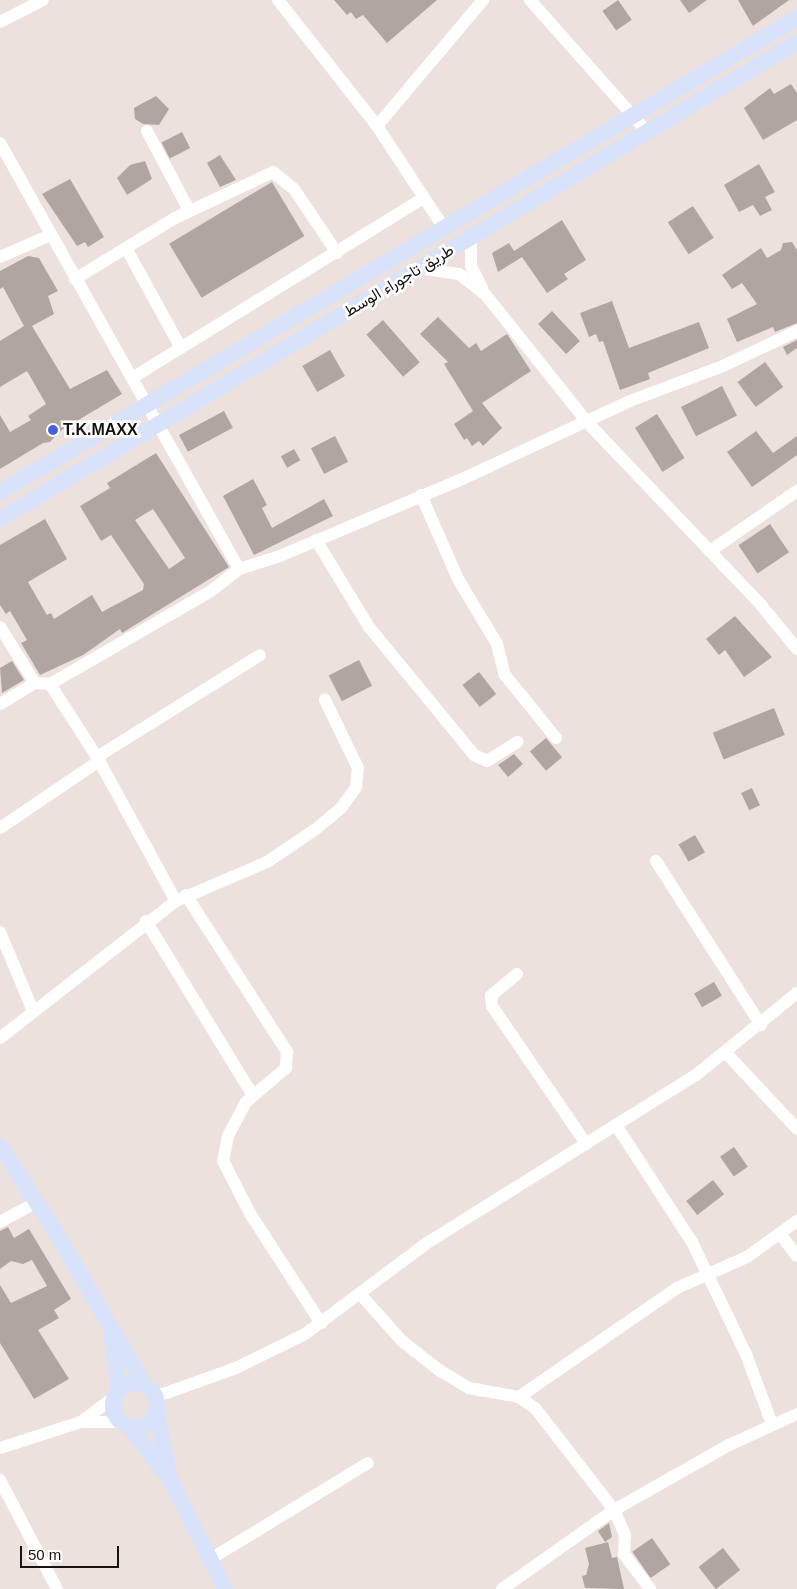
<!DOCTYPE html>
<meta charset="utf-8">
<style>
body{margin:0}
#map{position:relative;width:797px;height:1589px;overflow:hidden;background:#ede1de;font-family:Arial,Vazirmatn,sans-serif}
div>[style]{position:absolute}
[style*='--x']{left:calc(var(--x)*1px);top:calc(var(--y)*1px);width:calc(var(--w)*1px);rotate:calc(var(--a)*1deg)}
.building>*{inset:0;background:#b1a5a2;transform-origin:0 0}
.minor>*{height:12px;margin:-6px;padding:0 6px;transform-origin:6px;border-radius:6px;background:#fff}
.major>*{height:16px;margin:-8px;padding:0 8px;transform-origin:8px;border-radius:8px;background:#d9e2fb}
.major>.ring{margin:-8px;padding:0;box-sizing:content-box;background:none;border:16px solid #d9e2fb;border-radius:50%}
.dots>*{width:14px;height:14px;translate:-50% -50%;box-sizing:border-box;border:2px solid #fff;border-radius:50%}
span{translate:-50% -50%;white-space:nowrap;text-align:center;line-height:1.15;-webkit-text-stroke:5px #fff;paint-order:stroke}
.street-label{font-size:16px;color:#171311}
.poi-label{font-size:16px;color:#171311;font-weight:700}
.left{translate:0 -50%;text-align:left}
.scale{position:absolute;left:20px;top:1546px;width:99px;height:22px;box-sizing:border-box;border:2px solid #171311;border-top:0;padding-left:6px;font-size:15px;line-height:18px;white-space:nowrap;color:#171311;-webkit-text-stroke:4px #fff;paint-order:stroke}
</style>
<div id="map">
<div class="building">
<div style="clip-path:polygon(334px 0,437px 0,387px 43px,363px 15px,356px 19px,351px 12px,347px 15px)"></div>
<div style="left:618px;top:0;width:24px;height:19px;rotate:55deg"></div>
<div style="clip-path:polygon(680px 0,707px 0,689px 13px)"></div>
<div style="clip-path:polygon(738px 0,789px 0,753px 26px)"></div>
<div style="clip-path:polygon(791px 84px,797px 93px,797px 120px,763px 140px,744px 108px,770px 88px,774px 94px)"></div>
<div style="clip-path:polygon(156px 96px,169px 109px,159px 125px,143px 124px,135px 119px,134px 108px)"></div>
<div style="left:182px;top:132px;width:18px;height:23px;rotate:63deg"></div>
<div style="clip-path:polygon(220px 155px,236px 180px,220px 187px,207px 163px)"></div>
<div style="clip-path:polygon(145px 161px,152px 179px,127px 195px,117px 178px,130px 165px)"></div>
<div style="clip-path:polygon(759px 164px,775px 192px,765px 197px,772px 210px,760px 216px,753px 205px,739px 212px,724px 185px)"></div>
<div style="clip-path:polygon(70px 179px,104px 237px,88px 247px,85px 242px,77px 246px,42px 194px)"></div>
<div style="left:272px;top:182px;width:63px;height:120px;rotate:59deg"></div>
<div style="left:693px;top:206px;width:38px;height:30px;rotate:57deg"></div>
<div style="clip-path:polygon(562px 220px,586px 260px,564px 274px,568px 279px,547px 293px,522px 257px,498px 272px,492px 253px,509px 243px,514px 251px)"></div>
<div style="clip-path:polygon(792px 242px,797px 250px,797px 323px,775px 332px,773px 327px,737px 342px,727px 319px,757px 304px,742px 283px,732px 289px,722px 275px,761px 248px,767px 258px,781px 250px,783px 243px)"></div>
<div style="clip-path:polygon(28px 256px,39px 258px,58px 291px,48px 296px,54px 314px,32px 326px,70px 389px,107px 370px,122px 394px,60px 431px,50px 442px,43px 443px,0 469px,0 415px,10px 432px,31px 420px,28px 416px,46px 404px,27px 371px,0 387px,0 341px,24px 326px,3px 287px,0 289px,0 271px)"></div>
<div style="clip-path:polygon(612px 301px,629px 348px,699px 322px,709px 348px,648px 373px,650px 379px,620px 390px,603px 341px,599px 342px,596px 334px,589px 337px,580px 313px)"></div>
<div style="left:552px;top:311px;width:41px;height:19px;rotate:47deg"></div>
<div style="clip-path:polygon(438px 317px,469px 348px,476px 343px,481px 351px,507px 334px,531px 371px,482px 403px,502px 428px,483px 446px,479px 441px,472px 446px,467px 438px,464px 440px,454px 424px,473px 411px,444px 364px,448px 362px,420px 334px)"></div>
<div style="left:383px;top:320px;width:56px;height:22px;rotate:49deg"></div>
<div style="clip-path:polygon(797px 340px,797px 348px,787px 355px,783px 347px)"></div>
<div style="left:330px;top:350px;width:30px;height:32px;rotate:60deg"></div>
<div style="left:765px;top:362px;width:31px;height:34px;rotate:54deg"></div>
<div style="left:722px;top:386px;width:33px;height:46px;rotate:63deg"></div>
<div style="left:224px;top:411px;width:19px;height:51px;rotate:62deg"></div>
<div style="left:657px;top:414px;width:52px;height:26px;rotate:58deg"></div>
<div style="clip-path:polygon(756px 431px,773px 453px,797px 436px,797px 455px,752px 487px,727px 452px)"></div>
<div style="left:335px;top:436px;width:29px;height:27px;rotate:63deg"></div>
<div style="left:294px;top:449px;width:13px;height:15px;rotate:61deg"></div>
<div style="clip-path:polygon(evenodd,156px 453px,229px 567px,122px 633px,120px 629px,83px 655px,40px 675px,21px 643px,27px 640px,10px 611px,6px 614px,0 605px,0 545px,45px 519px,67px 559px,28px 582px,47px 615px,51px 613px,54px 619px,92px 595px,102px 612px,143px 590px,144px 584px,111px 535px,101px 541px,80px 506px,110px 488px,107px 483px,156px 453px,153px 509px,185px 558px,169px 569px,135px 520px,153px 509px)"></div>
<div style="clip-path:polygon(253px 479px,267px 505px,262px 508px,272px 528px,324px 499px,333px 516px,254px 555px,223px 496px)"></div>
<div style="left:770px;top:524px;width:34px;height:38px;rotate:56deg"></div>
<div style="clip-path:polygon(735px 616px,772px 657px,744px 677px,725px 650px,719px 655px,706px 639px)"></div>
<div style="left:359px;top:660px;width:29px;height:34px;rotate:63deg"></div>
<div style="clip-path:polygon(12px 661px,24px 680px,2px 693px,0 668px)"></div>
<div style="left:479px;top:672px;width:28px;height:21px;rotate:52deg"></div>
<div style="left:774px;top:708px;width:29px;height:66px;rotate:68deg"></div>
<div style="left:546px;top:738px;width:25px;height:21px;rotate:50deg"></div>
<div style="clip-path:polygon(514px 754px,523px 764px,508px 777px,498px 765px)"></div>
<div style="left:752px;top:788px;width:19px;height:12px;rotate:65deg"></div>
<div style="left:695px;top:835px;width:20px;height:19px;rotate:60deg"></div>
<div style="left:714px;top:982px;width:16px;height:23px;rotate:60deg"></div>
<div style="left:734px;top:1147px;width:24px;height:17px;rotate:55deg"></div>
<div style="left:713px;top:1180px;width:18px;height:34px;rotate:52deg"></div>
<div style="clip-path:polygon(8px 1227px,14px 1238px,29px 1229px,71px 1299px,54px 1310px,59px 1318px,38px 1330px,69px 1379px,34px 1399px,0 1343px,0 1285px,11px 1303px,47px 1286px,32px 1260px,23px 1264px,11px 1261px,0 1269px,0 1231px)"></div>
<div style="clip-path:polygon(609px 1523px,612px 1537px,605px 1542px,598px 1531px)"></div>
<div style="left:652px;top:1538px;width:32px;height:24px;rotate:55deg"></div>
<div style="clip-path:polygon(608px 1542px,612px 1558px,617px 1557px,624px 1589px,585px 1588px,582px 1576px,586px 1575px,589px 1564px,585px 1548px)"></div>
<div style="left:723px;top:1548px;width:28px;height:31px;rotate:52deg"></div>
</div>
<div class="minor">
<div style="--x:278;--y:0;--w:160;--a:51.8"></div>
<div style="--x:530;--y:0;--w:176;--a:48.4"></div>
<div style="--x:0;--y:22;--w:48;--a:-27.1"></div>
<div style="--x:147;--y:131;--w:89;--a:62"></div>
<div style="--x:0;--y:143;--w:488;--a:60.7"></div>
<div style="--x:444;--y:228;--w:122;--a:-123.3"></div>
<div style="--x:377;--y:126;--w:165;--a:-49.9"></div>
<div style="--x:471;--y:238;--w:28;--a:90"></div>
<div style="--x:471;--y:266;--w:25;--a:63"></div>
<div style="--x:126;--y:248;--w:114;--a:61.2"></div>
<div style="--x:0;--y:257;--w:55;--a:-23.7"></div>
<div style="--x:420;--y:268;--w:39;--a:9"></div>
<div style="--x:459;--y:274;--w:33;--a:38"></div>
<div style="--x:485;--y:294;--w:164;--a:51.4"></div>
<div style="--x:587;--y:422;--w:253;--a:46.4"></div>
<div style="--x:761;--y:605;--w:57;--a:50.7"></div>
<div style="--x:75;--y:279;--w:117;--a:-31.4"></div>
<div style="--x:175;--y:218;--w:108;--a:-25.1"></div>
<div style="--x:273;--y:172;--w:27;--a:39"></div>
<div style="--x:294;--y:189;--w:77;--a:56.1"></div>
<div style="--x:132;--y:378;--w:343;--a:-31.7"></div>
<div style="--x:421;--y:495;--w:92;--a:66.2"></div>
<div style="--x:458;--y:579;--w:76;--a:59"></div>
<div style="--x:497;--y:644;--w:32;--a:76"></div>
<div style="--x:505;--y:675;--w:81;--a:51"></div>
<div style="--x:316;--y:540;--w:102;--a:58.7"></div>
<div style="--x:369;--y:627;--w:166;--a:50.6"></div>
<div style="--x:474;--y:755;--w:14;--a:25"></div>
<div style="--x:487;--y:761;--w:36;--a:-32"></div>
<div style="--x:710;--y:551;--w:106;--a:-34.6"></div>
<div style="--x:0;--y:627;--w:66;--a:58"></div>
<div style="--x:50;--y:684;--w:186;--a:-30"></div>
<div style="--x:211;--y:591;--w:36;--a:-38"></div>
<div style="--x:239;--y:569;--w:43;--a:-17.6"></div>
<div style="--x:280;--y:556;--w:195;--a:-22.9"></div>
<div style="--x:460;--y:480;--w:187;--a:-24.9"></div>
<div style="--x:630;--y:401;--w:99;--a:-20.6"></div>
<div style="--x:723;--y:366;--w:82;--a:-25.3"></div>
<div style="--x:0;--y:704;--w:41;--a:-31"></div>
<div style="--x:35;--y:683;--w:15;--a:4"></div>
<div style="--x:50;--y:684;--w:87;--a:57.2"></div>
<div style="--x:97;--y:757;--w:164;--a:61.3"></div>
<div style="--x:97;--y:757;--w:192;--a:-32"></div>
<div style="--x:0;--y:828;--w:120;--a:-34.1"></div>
<div style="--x:656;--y:861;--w:195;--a:57.4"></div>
<div style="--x:186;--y:895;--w:187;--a:57.2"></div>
<div style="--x:287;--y:1052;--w:16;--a:94"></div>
<div style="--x:286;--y:1068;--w:52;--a:139.6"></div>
<div style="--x:246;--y:1102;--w:38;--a:118"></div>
<div style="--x:228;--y:1136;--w:25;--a:101"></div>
<div style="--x:223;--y:1161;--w:61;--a:62.6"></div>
<div style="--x:251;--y:1215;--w:129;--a:57.1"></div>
<div style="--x:146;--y:921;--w:203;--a:58.5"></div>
<div style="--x:0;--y:932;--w:86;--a:67.3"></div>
<div style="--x:517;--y:974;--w:34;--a:140"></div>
<div style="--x:491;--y:996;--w:10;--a:84"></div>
<div style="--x:492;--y:1006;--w:167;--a:55.7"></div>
<div style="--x:0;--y:1038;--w:223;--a:-37.9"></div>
<div style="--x:176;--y:901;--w:99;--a:-23.2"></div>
<div style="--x:267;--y:862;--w:59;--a:-34"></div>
<div style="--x:316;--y:829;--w:33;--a:-40"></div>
<div style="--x:341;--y:808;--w:26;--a:-54"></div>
<div style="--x:356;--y:787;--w:19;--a:-84"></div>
<div style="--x:358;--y:768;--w:76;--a:-115.9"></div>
<div style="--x:726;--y:1053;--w:104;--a:46.9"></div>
<div style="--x:616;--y:1125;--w:140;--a:57"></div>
<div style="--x:692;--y:1242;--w:124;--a:64.3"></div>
<div style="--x:746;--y:1354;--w:75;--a:69.6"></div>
<div style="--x:0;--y:1222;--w:42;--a:-28.4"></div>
<div style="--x:781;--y:1235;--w:26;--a:53"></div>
<div style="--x:361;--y:1295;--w:62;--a:48.3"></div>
<div style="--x:402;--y:1341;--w:47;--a:38.1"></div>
<div style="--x:439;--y:1370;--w:35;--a:31"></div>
<div style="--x:469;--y:1388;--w:51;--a:10.2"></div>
<div style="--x:519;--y:1397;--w:19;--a:35"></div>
<div style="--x:535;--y:1408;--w:129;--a:52.2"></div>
<div style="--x:614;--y:1510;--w:27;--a:66"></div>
<div style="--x:625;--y:1535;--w:19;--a:93"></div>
<div style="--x:624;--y:1554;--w:44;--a:53.4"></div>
<div style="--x:155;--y:1397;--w:86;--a:-19.7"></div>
<div style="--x:236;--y:1368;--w:77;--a:-26.2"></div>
<div style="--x:305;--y:1334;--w:152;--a:-36.7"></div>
<div style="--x:427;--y:1243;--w:317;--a:-32"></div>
<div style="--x:696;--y:1075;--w:130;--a:-39.1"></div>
<div style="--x:519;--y:1397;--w:192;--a:-34.6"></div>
<div style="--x:677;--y:1288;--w:77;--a:-23.9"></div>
<div style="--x:747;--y:1257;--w:62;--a:-35.8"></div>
<div style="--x:81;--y:1422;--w:41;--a:-37.1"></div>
<div style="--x:0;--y:1448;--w:85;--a:-17.8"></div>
<div style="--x:81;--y:1422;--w:39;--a:0"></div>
<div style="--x:0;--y:1480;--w:123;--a:62.4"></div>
<div style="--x:209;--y:1560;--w:186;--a:-31.4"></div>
<div style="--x:502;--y:1589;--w:137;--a:-35.2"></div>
<div style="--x:614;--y:1510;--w:132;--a:-29.5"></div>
<div style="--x:729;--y:1445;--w:75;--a:-24.5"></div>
</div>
<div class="major">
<div style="--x:0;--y:492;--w:927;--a:-30.74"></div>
<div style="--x:0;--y:519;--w:929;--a:-30.9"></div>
<div style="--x:0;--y:1146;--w:101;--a:57.1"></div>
<div style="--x:55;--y:1231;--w:179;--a:59.9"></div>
<div style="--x:111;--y:1333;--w:58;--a:82"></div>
<div class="ring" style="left:113px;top:1383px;width:28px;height:28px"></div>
<div style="--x:156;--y:1409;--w:71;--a:78.7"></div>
<div style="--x:129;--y:1426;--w:69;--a:52.6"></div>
<div style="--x:171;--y:1481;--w:121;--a:63.4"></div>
</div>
<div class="dots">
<div style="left:53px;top:430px;background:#4862d6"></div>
</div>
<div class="street-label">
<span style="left:399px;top:281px;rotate:-31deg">طريق تاجوراء الوسط</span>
</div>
<div class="poi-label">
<span class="left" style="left:63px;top:430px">T.K.MAXX</span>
</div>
<div class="scale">50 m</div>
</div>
